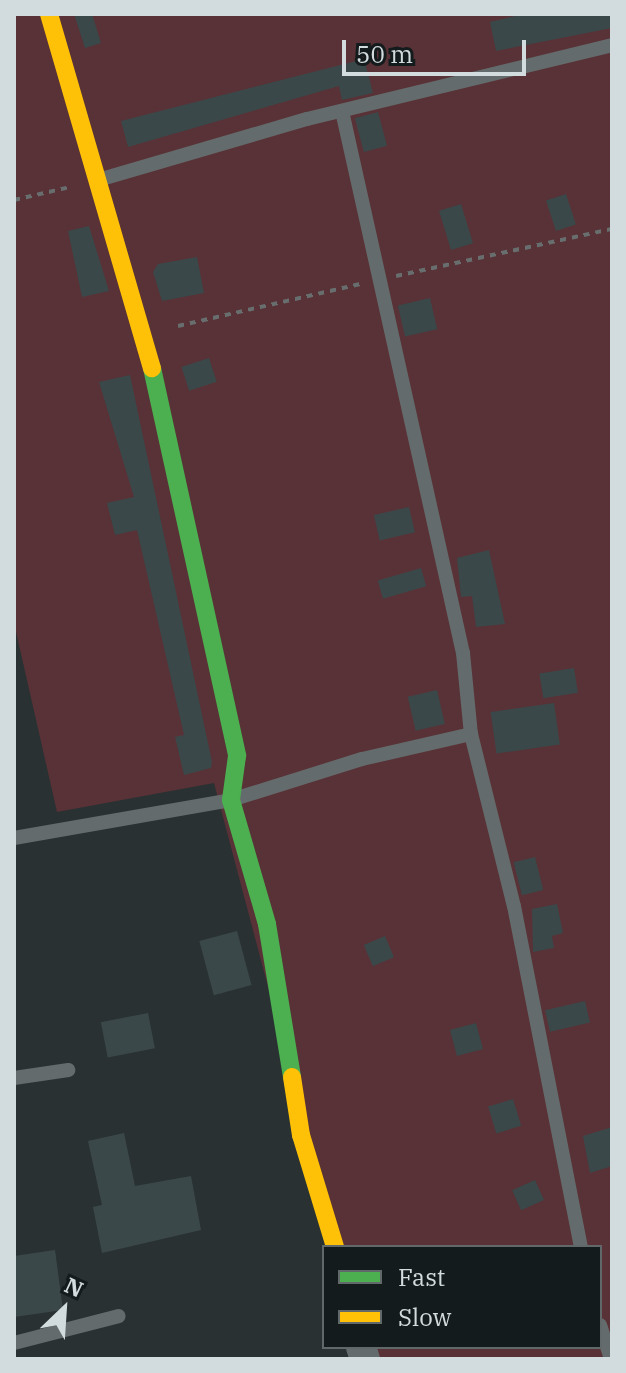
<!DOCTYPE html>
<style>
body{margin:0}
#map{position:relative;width:626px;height:1373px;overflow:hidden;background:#293133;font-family:"IBM Plex Serif",serif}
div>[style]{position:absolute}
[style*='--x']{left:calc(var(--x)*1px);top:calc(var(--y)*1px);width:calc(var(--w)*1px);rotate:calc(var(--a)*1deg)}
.green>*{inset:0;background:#583236}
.building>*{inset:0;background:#3b484a;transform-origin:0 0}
.path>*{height:4px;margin-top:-2px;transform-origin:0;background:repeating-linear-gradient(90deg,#686d6e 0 6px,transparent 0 12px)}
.lane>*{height:14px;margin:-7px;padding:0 7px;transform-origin:7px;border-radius:7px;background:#646b6c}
.street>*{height:30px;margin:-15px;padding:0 15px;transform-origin:15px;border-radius:15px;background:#646b6c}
.fast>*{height:18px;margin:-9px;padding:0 9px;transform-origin:9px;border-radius:9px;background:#4caf50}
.slow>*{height:18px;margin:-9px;padding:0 9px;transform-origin:9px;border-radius:9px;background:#ffc107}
span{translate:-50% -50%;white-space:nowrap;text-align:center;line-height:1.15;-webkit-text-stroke:7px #141b1c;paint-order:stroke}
.frame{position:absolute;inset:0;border:16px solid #d2dbdd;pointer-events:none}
.legend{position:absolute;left:322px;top:1245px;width:280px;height:104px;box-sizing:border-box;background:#141b1c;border:2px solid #606869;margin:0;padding:10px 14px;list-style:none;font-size:24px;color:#d2dbdd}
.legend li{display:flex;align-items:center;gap:16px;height:40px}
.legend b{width:40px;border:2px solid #606869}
.north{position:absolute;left:24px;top:1269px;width:80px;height:80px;-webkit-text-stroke:6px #141b1c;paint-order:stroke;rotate:25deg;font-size:22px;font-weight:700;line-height:32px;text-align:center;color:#d2dbdd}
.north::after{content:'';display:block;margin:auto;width:28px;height:36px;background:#d2dbdd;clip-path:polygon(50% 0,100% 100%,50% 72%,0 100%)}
.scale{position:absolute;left:342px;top:40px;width:184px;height:36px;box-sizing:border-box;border:4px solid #d2dbdd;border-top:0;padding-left:10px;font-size:24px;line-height:28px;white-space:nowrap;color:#d2dbdd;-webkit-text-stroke:6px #141b1c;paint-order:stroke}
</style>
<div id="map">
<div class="green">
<div style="clip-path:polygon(14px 14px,612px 14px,612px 1359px,362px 1359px,360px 1347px,600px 1347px,600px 1247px,337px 1247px,214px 783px,57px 812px,14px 623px)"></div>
</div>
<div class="building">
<div style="clip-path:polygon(74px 14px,92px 14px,101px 43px,85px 48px)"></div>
<div style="clip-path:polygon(523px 14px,612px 14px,612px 28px,496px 51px,490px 22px)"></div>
<div style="clip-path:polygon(364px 59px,373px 93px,342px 100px,339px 86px,128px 147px,121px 121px)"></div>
<div style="left:378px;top:112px;width:35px;height:24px;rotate:75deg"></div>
<div style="left:566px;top:194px;width:32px;height:21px;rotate:72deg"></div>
<div style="left:461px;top:204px;width:41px;height:23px;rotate:73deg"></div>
<div style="clip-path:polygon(89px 226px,109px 291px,82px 297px,68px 231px)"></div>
<div style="clip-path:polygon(197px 257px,204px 293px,162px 301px,153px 272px,158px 264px)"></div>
<div style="left:430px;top:298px;width:32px;height:33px;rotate:77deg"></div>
<div style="left:209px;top:358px;width:25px;height:29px;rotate:72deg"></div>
<div style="clip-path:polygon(130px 375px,212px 762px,211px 768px,184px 775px,175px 737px,184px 735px,137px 530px,115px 535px,107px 503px,134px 497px,99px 382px)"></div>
<div style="left:409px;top:507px;width:26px;height:36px;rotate:77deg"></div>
<div style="clip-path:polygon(489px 550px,505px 624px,476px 627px,472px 596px,461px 597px,457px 558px)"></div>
<div style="left:421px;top:568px;width:19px;height:45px;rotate:74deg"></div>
<div style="left:574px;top:668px;width:25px;height:35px;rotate:81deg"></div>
<div style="left:437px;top:690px;width:35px;height:30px;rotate:77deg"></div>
<div style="left:554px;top:703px;width:42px;height:64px;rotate:82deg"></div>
<div style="left:535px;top:857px;width:34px;height:22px;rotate:76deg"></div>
<div style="clip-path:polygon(557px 904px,563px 933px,552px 936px,554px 948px,533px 952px,532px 909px)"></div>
<div style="left:237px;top:931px;width:56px;height:39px;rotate:75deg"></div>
<div style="left:385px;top:936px;width:23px;height:23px;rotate:67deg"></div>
<div style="left:585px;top:1001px;width:22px;height:41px;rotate:77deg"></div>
<div style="left:148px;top:1013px;width:36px;height:48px;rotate:79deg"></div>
<div style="left:476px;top:1023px;width:27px;height:27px;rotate:75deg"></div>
<div style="left:513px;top:1099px;width:28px;height:26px;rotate:73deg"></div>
<div style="clip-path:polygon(612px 1127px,612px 1166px,590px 1173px,583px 1136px)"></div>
<div style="clip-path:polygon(124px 1133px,135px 1186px,191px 1176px,201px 1230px,102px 1253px,93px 1207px,102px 1205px,88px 1141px)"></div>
<div style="left:535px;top:1180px;width:22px;height:25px;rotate:66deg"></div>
<div style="clip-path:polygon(55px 1250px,63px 1310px,14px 1317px,14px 1256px)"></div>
</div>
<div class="path">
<div style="--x:14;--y:200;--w:57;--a:-13.1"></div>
<div style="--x:396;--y:276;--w:221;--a:-12.3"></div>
<div style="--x:178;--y:326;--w:187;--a:-13"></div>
</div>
<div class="lane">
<div style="--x:342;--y:111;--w:555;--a:77.42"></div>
<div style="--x:463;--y:653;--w:81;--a:84.4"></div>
<div style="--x:471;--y:734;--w:177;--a:76"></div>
<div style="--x:514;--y:906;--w:348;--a:78.9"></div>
<div style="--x:105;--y:178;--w:210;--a:-16.3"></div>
<div style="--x:307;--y:119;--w:314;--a:-13.6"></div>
<div style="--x:14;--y:838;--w:220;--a:-9.9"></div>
<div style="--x:231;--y:800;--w:137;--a:-17.4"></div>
<div style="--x:362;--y:759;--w:112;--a:-12.9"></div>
<div style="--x:14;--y:1078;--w:55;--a:-8.4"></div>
<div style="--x:600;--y:1325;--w:36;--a:72"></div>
<div style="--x:14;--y:1343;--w:108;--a:-14.4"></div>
</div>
<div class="street">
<div style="--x:361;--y:1347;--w:13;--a:72"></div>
</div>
<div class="fast">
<div style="--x:152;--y:368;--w:397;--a:77.6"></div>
<div style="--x:237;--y:756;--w:44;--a:97.8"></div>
<div style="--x:231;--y:800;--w:129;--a:73.8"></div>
<div style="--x:267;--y:924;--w:155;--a:80.7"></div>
</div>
<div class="slow">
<div style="--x:49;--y:14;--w:369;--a:73.8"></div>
<div style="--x:292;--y:1077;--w:59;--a:81.2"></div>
<div style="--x:301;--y:1135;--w:117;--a:73.1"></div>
</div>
<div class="frame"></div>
<ul class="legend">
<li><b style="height:10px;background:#4caf50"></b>Fast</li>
<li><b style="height:10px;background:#ffc107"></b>Slow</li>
</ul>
<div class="north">N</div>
<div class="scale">50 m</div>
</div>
